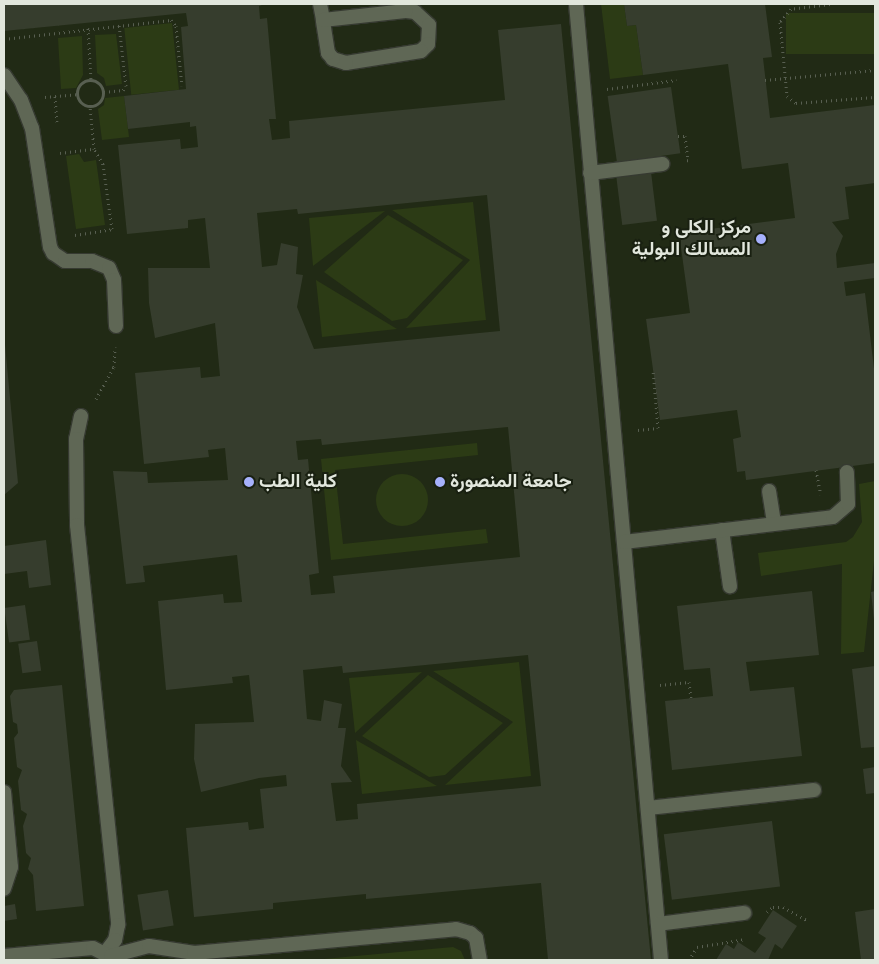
<!DOCTYPE html>
<meta charset="utf-8">
<style>
body{margin:0}
#map{position:relative;width:879px;height:964px;overflow:hidden;background:#192011;font-family:Karla,Vazirmatn,sans-serif}
div>[style]{position:absolute}
[style*='--x']{left:calc(var(--x)*1px);top:calc(var(--y)*1px);width:calc(var(--w)*1px);rotate:calc(var(--a)*1deg)}
.built>*{inset:0;background:#212a15;transform-origin:0 0}
.green>*{inset:0;background:#2c3b15;transform-origin:0 0}
.round{border-radius:50%}
.building>*{inset:0;background:#363d2d;transform-origin:0 0}
.path>*{height:3px;margin-top:-1.5px;transform-origin:0;background:repeating-linear-gradient(90deg,#585f51 0 1px,transparent 0 5px)}
.path>.ring{margin:-1.5px;padding:0;box-sizing:content-box;background:none;border:3px solid #585f51;border-radius:50%}
.roads{filter:drop-shadow(1px 0 #363a31) drop-shadow(-1px 0 #363a31) drop-shadow(0 1px #363a31) drop-shadow(0 -1px #363a31)}
.service>*{height:14px;margin:-7px;padding:0 7px;transform-origin:7px;border-radius:7px;background:#5f6755}
.dots>*{width:14px;height:14px;translate:-50% -50%;box-sizing:border-box;border:2px solid #192011;border-radius:50%}
span{translate:-50% -50%;white-space:nowrap;text-align:center;line-height:1.15;-webkit-text-stroke:4px #192011;paint-order:stroke}
.poi-label{font-size:19px;color:#e2e7dd;font-weight:700}
.right{translate:-100% -50%;text-align:right}
.left{translate:0 -50%;text-align:left}
.frame{position:absolute;inset:0;border:5px solid #e2e7dd;pointer-events:none}
</style>
<div id="map">
<div class="built">
<div style="left:4px;top:4px;width:871px;height:956px"></div>
</div>
<div class="green">
<div style="clip-path:polygon(601px 4px,624px 4px,627px 26px,636px 25px,643px 75px,610px 79px)"></div>
<div style="left:875px;top:13px;width:41px;height:89px;rotate:90deg"></div>
<div style="left:172px;top:23px;width:67px;height:48px;rotate:84deg"></div>
<div style="clip-path:polygon(116px 34px,122px 84px,106px 86px,104px 78px,97px 73px,95px 35px)"></div>
<div style="clip-path:polygon(82px 36px,83px 75px,76px 88px,61px 89px,58px 38px)"></div>
<div style="clip-path:polygon(124px 96px,129px 137px,102px 140px,98px 109px,104px 105px,105px 98px)"></div>
<div style="clip-path:polygon(79px 154px,84px 162px,96px 160px,105px 225px,76px 229px,66px 156px)"></div>
<div style="clip-path:polygon(473px 202px,486px 320px,406px 328px,470px 260px,392px 210px)"></div>
<div style="clip-path:polygon(385px 211px,313px 266px,309px 218px)"></div>
<div style="clip-path:polygon(388px 215px,463px 260px,407px 318px,392px 321px,324px 272px)"></div>
<div style="clip-path:polygon(316px 280px,397px 329px,322px 337px)"></div>
<div style="clip-path:polygon(477px 443px,478px 455px,335px 470px,343px 544px,486px 529px,488px 543px,331px 560px,321px 459px)"></div>
<div class="round" style="left:376px;top:474px;width:52px;height:52px"></div>
<div style="clip-path:polygon(875px 481px,875px 552px,864px 652px,841px 654px,842px 564px,761px 576px,758px 553px,846px 542px,853px 537px,862px 522px,859px 484px)"></div>
<div style="clip-path:polygon(519px 662px,531px 776px,445px 785px,513px 722px,433px 671px)"></div>
<div style="clip-path:polygon(422px 672px,355px 733px,349px 678px)"></div>
<div style="clip-path:polygon(428px 675px,503px 723px,445px 775px,429px 777px,362px 736px)"></div>
<div style="clip-path:polygon(356px 740px,437px 786px,362px 794px)"></div>
<div style="clip-path:polygon(453px 947px,461px 951px,465px 960px,313px 960px)"></div>
</div>
<div class="building">
<div style="clip-path:polygon(evenodd,4px 4px,265px 4px,259px 6px,260px 19px,267px 18px,276px 119px,269px 119px,272px 140px,290px 138px,289px 121px,505px 100px,498px 30px,561px 24px,651px 960px,548px 960px,541px 883px,366px 899px,366px 894px,273px 903px,273px 909px,194px 917px,186px 828px,248px 822px,249px 830px,264px 828px,260px 789px,287px 786px,286px 775px,259px 778px,201px 792px,194px 759px,195px 724px,254px 722px,249px 675px,232px 677px,233px 683px,166px 690px,158px 601px,223px 594px,224px 603px,242px 602px,237px 555px,143px 566px,145px 582px,126px 584px,113px 471px,147px 472px,148px 483px,228px 480px,225px 448px,208px 450px,209px 457px,144px 464px,135px 373px,200px 367px,201px 378px,220px 376px,215px 323px,155px 338px,149px 303px,148px 268px,210px 268px,205px 218px,188px 220px,188px 228px,127px 234px,118px 145px,180px 139px,181px 149px,198px 147px,196px 126px,190px 127px,190px 122px,128px 129px,124px 96px,186px 89px,181px 27px,188px 26px,186px 13px,4px 31px,4px 4px,487px 195px,500px 331px,314px 349px,297px 307px,303px 275px,296px 274px,298px 247px,281px 243px,277px 265px,262px 267px,257px 213px,297px 209px,298px 214px,487px 195px,4px 4px,508px 427px,520px 557px,333px 576px,335px 593px,311px 595px,309px 575px,319px 573px,308px 459px,298px 460px,296px 441px,321px 439px,322px 445px,508px 427px,4px 4px,528px 655px,541px 786px,357px 804px,358px 819px,336px 821px,331px 783px,352px 782px,341px 766px,346px 728px,338px 728px,342px 704px,324px 700px,321px 721px,307px 719px,303px 670px,342px 666px,343px 673px,528px 655px)"></div>
<div style="clip-path:polygon(624px 4px,765px 4px,772px 57px,763px 58px,770px 118px,875px 105px,875px 183px,845px 187px,849px 219px,832px 222px,843px 236px,836px 254px,837px 268px,875px 263px,875px 278px,844px 282px,846px 296px,865px 293px,875px 377px,875px 463px,746px 480px,745px 471px,737px 472px,733px 439px,741px 437px,737px 410px,660px 420px,646px 319px,690px 313px,679px 233px,795px 218px,788px 163px,742px 169px,728px 64px,643px 75px,636px 25px,627px 26px)"></div>
<div style="left:671px;top:87px;width:67px;height:64px;rotate:82deg"></div>
<div style="left:651px;top:172px;width:49px;height:35px;rotate:83deg"></div>
<div style="clip-path:polygon(4px 334px,18px 483px,4px 495px)"></div>
<div style="clip-path:polygon(46px 540px,51px 585px,29px 588px,27px 571px,4px 574px,4px 546px)"></div>
<div style="clip-path:polygon(812px 591px,819px 655px,746px 662px,750px 691px,794px 687px,802px 756px,672px 770px,665px 701px,713px 696px,710px 668px,684px 670px,677px 606px)"></div>
<div style="clip-path:polygon(875px 591px,875px 620px,874px 620px,871px 592px)"></div>
<div style="left:25px;top:605px;width:35px;height:21px;rotate:82deg"></div>
<div style="left:37px;top:641px;width:30px;height:19px;rotate:82deg"></div>
<div style="clip-path:polygon(875px 666px,875px 747px,861px 748px,852px 669px)"></div>
<div style="clip-path:polygon(62px 685px,84px 906px,36px 911px,33px 875px,28px 869px,31px 858px,26px 853px,23px 826px,27px 814px,21px 810px,18px 781px,22px 770px,17px 767px,14px 738px,18px 733px,17px 724px,13px 722px,10px 696px,14px 690px)"></div>
<div style="clip-path:polygon(875px 767px,875px 793px,866px 794px,863px 769px)"></div>
<div style="left:772px;top:821px;width:66px;height:109px;rotate:83deg"></div>
<div style="left:168px;top:890px;width:36px;height:31px;rotate:81deg"></div>
<div style="clip-path:polygon(15px 904px,17px 919px,4px 921px,4px 906px)"></div>
<div style="clip-path:polygon(875px 909px,875px 960px,861px 960px,855px 912px)"></div>
<div style="clip-path:polygon(773px 910px,797px 926px,782px 949px,775px 944px,768px 960px,716px 960px,726px 944px,734px 949px,738px 942px,755px 953px,766px 938px,758px 933px)"></div>
</div>
<div class="path">
<div style="--x:830;--y:4;--w:39;--a:173"></div>
<div style="--x:791;--y:9;--w:17;--a:130"></div>
<div style="--x:780;--y:22;--w:74;--a:84.6"></div>
<div style="--x:787;--y:96;--w:11;--a:38"></div>
<div style="--x:796;--y:103;--w:79;--a:-4.3"></div>
<div style="--x:88;--y:28;--w:52;--a:86.7"></div>
<div style="--x:4;--y:39;--w:168;--a:-6.5"></div>
<div style="--x:171;--y:20;--w:8;--a:50"></div>
<div style="--x:176;--y:26;--w:60;--a:84.3"></div>
<div class="ring" style="left:77px;top:80px;width:23px;height:23px"></div>
<div style="--x:765;--y:80;--w:110;--a:-5.2"></div>
<div style="--x:607;--y:89;--w:70;--a:-7.4"></div>
<div style="--x:104;--y:92;--w:19;--a:-6"></div>
<div style="--x:123;--y:90;--w:5;--a:-53"></div>
<div style="--x:126;--y:86;--w:61;--a:-96.5"></div>
<div style="--x:55;--y:96;--w:26;--a:86"></div>
<div style="--x:45;--y:97;--w:32;--a:-5"></div>
<div style="--x:678;--y:136;--w:7;--a:0"></div>
<div style="--x:685;--y:136;--w:24;--a:83"></div>
<div style="--x:688;--y:160;--w:4;--a:166"></div>
<div style="--x:60;--y:153;--w:34;--a:-7"></div>
<div style="--x:75;--y:235;--w:37;--a:-9"></div>
<div style="--x:112;--y:229;--w:66;--a:-97.9"></div>
<div style="--x:103;--y:164;--w:17;--a:-121"></div>
<div style="--x:94;--y:149;--w:43;--a:-95.3"></div>
<div style="--x:96;--y:399;--w:37;--a:-61"></div>
<div style="--x:114;--y:367;--w:20;--a:-87"></div>
<div style="--x:638;--y:430;--w:20;--a:-6"></div>
<div style="--x:658;--y:428;--w:58;--a:-94.9"></div>
<div style="--x:816;--y:470;--w:25;--a:79"></div>
<div style="--x:660;--y:685;--w:29;--a:-6"></div>
<div style="--x:689;--y:682;--w:16;--a:83"></div>
<div style="--x:767;--y:912;--w:8;--a:-40"></div>
<div style="--x:773;--y:907;--w:10;--a:0"></div>
<div style="--x:783;--y:907;--w:29;--a:29"></div>
<div style="--x:689;--y:960;--w:15;--a:-58"></div>
<div style="--x:697;--y:947;--w:49;--a:-9.5"></div>
</div>
<div class="roads">
<div class="service">
<div style="--x:320;--y:4;--w:16;--a:79"></div>
<div style="--x:576;--y:4;--w:960;--a:84.92"></div>
<div style="--x:406;--y:11;--w:9;--a:6"></div>
<div style="--x:415;--y:12;--w:19;--a:43"></div>
<div style="--x:429;--y:25;--w:19;--a:93"></div>
<div style="--x:428;--y:44;--w:10;--a:135"></div>
<div style="--x:421;--y:51;--w:76;--a:170.9"></div>
<div style="--x:346;--y:63;--w:14;--a:-163"></div>
<div style="--x:333;--y:59;--w:8;--a:-130"></div>
<div style="--x:328;--y:53;--w:33;--a:-99"></div>
<div style="--x:323;--y:20;--w:83;--a:-6.2"></div>
<div style="--x:4;--y:75;--w:30;--a:56"></div>
<div style="--x:21;--y:100;--w:30;--a:69"></div>
<div style="--x:32;--y:128;--w:120;--a:81.4"></div>
<div style="--x:50;--y:247;--w:7;--a:63"></div>
<div style="--x:53;--y:253;--w:14;--a:34"></div>
<div style="--x:65;--y:261;--w:27;--a:0"></div>
<div style="--x:92;--y:261;--w:18;--a:22"></div>
<div style="--x:109;--y:268;--w:13;--a:67"></div>
<div style="--x:114;--y:280;--w:46;--a:87.5"></div>
<div style="--x:590;--y:173;--w:73;--a:-7.1"></div>
<div style="--x:81;--y:416;--w:24;--a:102"></div>
<div style="--x:76;--y:439;--w:86;--a:89.3"></div>
<div style="--x:77;--y:525;--w:402;--a:84.1"></div>
<div style="--x:118;--y:925;--w:15;--a:101"></div>
<div style="--x:115;--y:940;--w:15;--a:127"></div>
<div style="--x:769;--y:491;--w:33;--a:81"></div>
<div style="--x:722;--y:530;--w:57;--a:81.9"></div>
<div style="--x:624;--y:542;--w:210;--a:-6.8"></div>
<div style="--x:833;--y:517;--w:20;--a:-41"></div>
<div style="--x:848;--y:504;--w:32;--a:-92"></div>
<div style="--x:4;--y:792;--w:75;--a:84.7"></div>
<div style="--x:11;--y:867;--w:23;--a:108"></div>
<div style="--x:648;--y:808;--w:167;--a:-6.2"></div>
<div style="--x:658;--y:924;--w:87;--a:-7.3"></div>
<div style="--x:4;--y:956;--w:89;--a:-5.1"></div>
<div style="--x:93;--y:948;--w:22;--a:27"></div>
<div style="--x:111;--y:956;--w:39;--a:-15"></div>
<div style="--x:149;--y:946;--w:46;--a:8.8"></div>
<div style="--x:194;--y:953;--w:263;--a:-5.2"></div>
<div style="--x:456;--y:929;--w:15;--a:16"></div>
<div style="--x:470;--y:933;--w:8;--a:40"></div>
<div style="--x:476;--y:938;--w:22;--a:80"></div>
</div>
</div>
<div class="dots">
<div style="left:761px;top:239px;background:#a6b1fc"></div>
<div style="left:249px;top:482px;background:#a6b1fc"></div>
<div style="left:440px;top:482px;background:#a6b1fc"></div>
</div>
<div class="poi-label">
<span class="right" style="left:751px;top:239px">مركز الكلى و<br>المسالك البولية</span>
<span class="left" style="left:259px;top:482px">كلية الطب</span>
<span class="left" style="left:450px;top:482px">جامعة المنصورة</span>
</div>
<div class="frame"></div>
</div>
